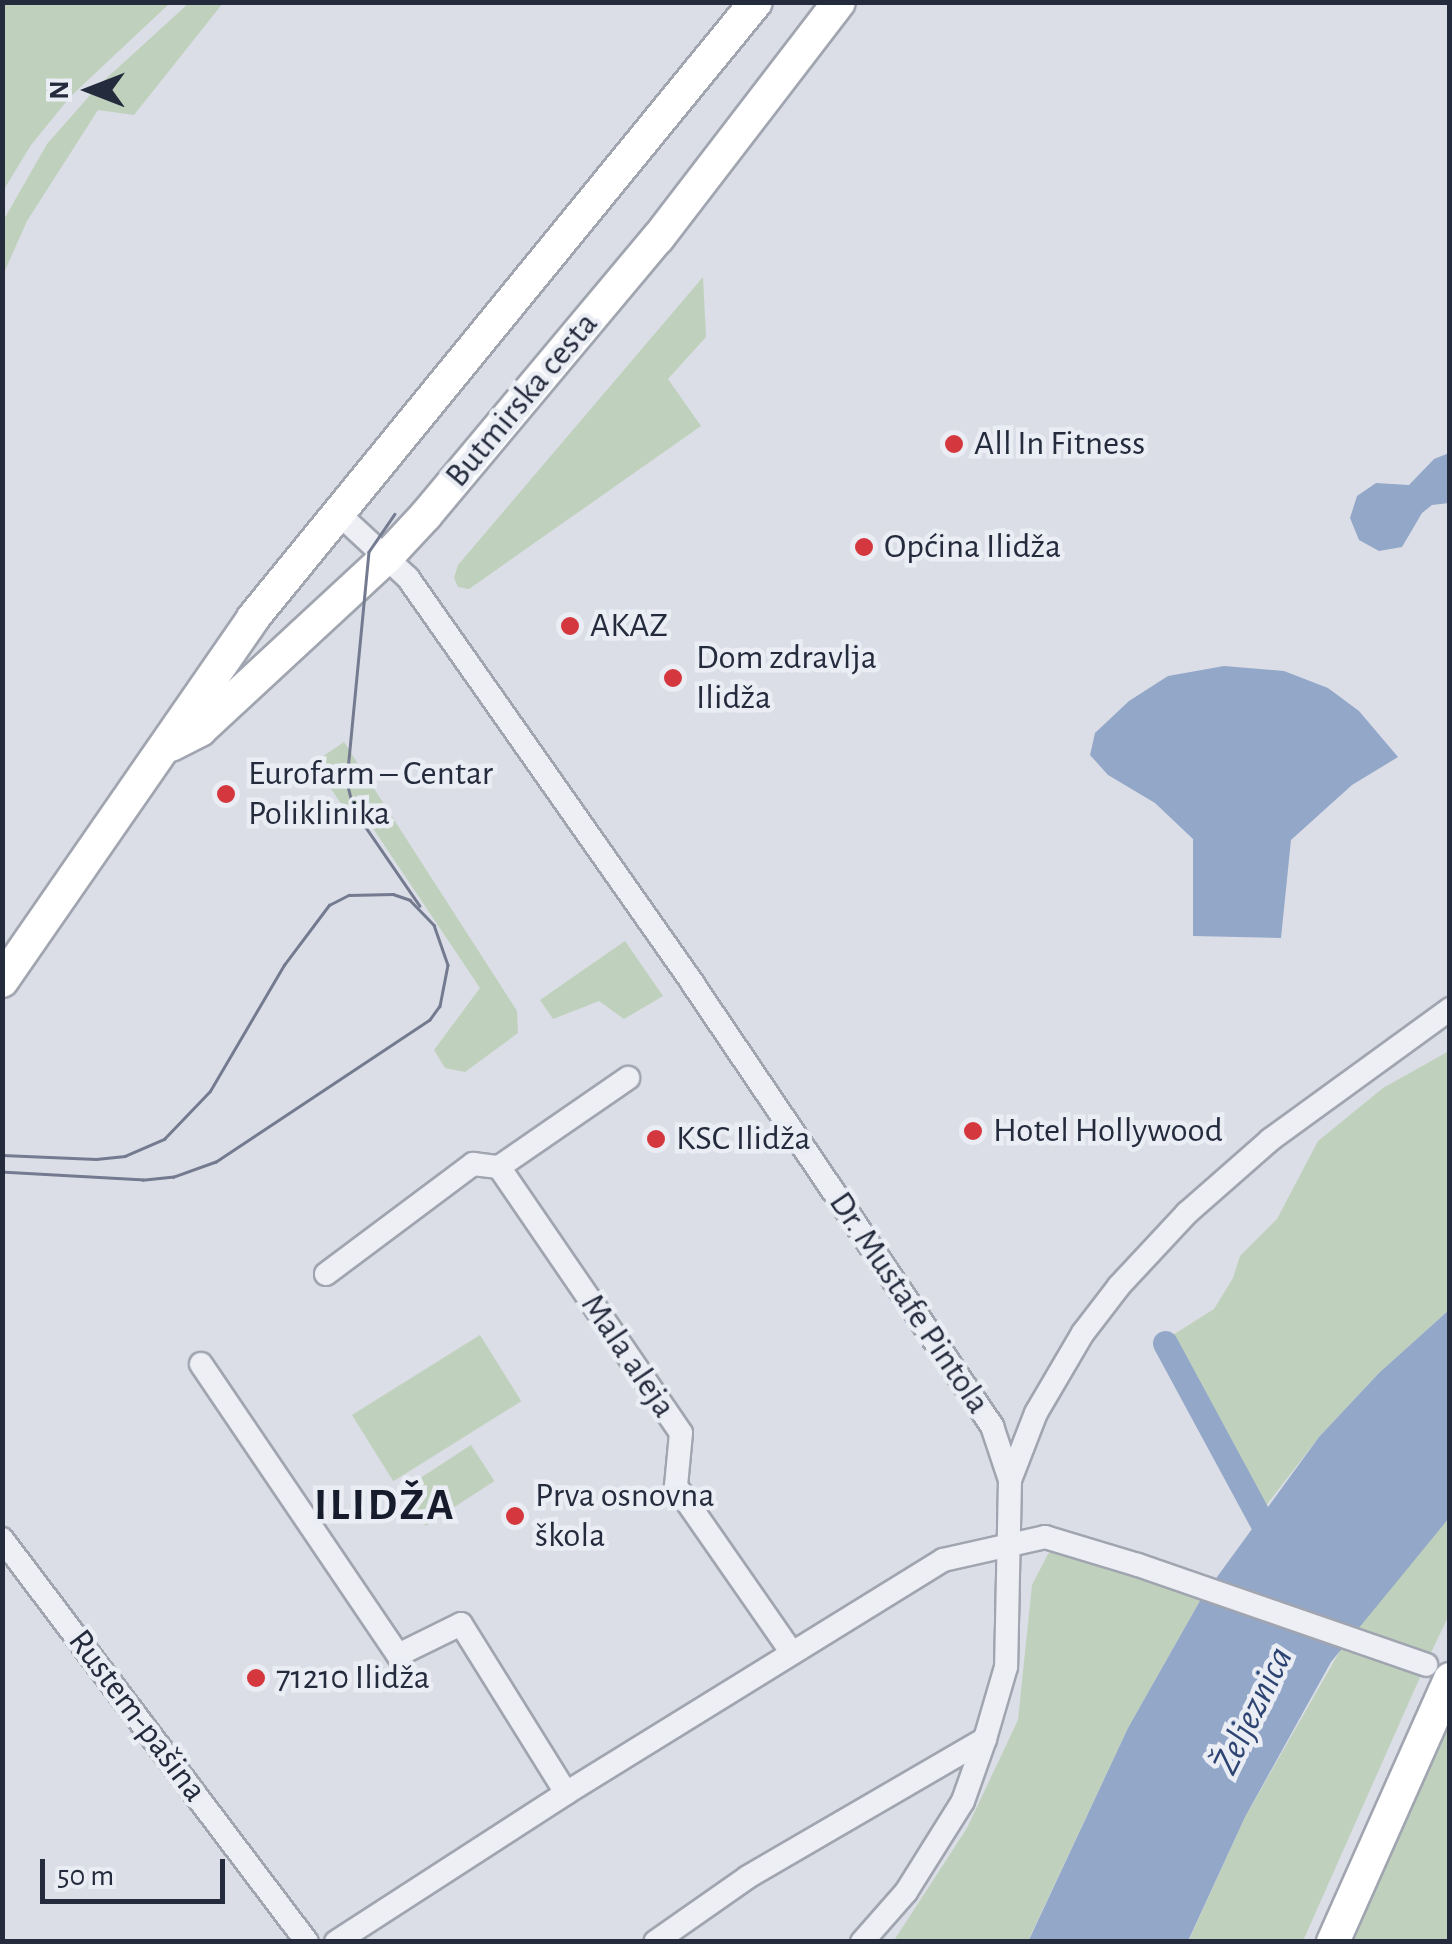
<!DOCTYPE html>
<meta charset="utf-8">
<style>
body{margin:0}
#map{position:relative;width:1452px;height:1944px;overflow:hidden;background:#dbdee6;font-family:"Alegreya Sans",sans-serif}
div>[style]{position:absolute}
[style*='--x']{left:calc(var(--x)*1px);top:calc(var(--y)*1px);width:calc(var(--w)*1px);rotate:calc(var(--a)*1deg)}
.green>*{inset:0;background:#bfd1bc;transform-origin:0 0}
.water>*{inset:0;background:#93a7c9}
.canal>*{height:25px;margin:-12.5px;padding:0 12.5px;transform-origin:12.5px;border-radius:12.5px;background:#93a7c9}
.roads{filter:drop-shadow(2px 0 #a0a5b0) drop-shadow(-2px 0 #a0a5b0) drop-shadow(0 2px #a0a5b0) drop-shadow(0 -2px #a0a5b0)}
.street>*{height:22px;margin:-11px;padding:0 11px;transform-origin:11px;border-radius:11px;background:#eeeff5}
.secondary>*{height:32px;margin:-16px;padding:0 16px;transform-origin:16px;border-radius:16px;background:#fff}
.tram>*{height:2.5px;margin:-1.25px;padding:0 1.25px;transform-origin:1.25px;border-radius:1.25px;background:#747b90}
.dots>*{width:28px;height:28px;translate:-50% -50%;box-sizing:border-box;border:5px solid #eaedf4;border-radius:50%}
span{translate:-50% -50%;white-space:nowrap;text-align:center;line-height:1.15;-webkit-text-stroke:9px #eaedf4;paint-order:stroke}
.street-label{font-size:35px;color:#242b3d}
.poi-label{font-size:35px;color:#242b3d}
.left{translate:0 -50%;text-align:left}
.water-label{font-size:38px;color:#2d4472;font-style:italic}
.district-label{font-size:45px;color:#171c2d;font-weight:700;letter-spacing:2.5px}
.frame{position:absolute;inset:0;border:5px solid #242b3d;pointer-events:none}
.north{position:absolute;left:40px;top:40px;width:100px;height:100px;-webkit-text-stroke:8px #eaedf4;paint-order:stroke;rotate:270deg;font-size:28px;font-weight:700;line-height:40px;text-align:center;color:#242b3d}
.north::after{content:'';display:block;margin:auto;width:35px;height:45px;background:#242b3d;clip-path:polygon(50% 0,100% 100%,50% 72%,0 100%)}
.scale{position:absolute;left:40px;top:1859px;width:185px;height:45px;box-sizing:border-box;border:5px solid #242b3d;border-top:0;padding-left:12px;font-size:30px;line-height:35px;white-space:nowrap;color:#242b3d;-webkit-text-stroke:8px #eaedf4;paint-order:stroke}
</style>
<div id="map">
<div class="green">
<div style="clip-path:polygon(3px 2px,170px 3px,70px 97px,31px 145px,3px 191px)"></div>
<div style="clip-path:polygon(189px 3px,223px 3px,134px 115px,98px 110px,27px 221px,3px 275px,3px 221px,47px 144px,99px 85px)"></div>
<div style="clip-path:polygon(703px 277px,706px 337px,668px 379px,701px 426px,469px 589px,458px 587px,454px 578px,458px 565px)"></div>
<div style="clip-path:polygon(344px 742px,517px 1011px,518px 1033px,465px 1072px,445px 1068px,434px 1050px,480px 988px,364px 815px,349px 815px,313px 763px)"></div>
<div style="clip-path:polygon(625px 941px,663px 996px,624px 1019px,599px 1001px,553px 1019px,540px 1000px)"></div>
<div style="clip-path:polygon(1449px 1051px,1449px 1310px,1379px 1373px,1319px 1437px,1262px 1511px,1168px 1338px,1214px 1309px,1233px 1278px,1240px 1256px,1277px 1219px,1318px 1141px,1383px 1088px)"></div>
<div style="left:480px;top:1335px;width:78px;height:151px;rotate:58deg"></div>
<div style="left:471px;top:1445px;width:43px;height:82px;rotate:57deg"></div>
<div style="clip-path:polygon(1449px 1518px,1449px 1615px,1429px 1657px,1353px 1630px)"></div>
<div style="clip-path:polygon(1058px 1547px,1144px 1573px,1168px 1589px,1201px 1599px,1128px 1728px,1028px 1941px,893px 1942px,967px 1828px,1018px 1720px,1032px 1585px,1048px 1554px)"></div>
<div style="clip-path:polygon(1345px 1642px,1425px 1666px,1303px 1941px,1188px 1942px,1245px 1817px)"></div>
<div style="clip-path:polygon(1449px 1711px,1449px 1941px,1352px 1941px)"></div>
</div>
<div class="water">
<div style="clip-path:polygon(1449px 453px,1449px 503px,1432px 505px,1422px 513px,1402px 547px,1379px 551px,1359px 540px,1350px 518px,1357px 496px,1376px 483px,1409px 485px,1434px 459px)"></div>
<div style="clip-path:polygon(1224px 666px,1284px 671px,1328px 688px,1359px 711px,1398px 757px,1352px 785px,1291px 840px,1281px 938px,1193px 936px,1193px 839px,1155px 803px,1108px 775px,1090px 755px,1095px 733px,1129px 701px,1168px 676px)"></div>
<div style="clip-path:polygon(1449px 1310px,1449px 1518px,1331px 1662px,1245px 1817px,1188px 1941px,1028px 1942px,1128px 1728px,1201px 1599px,1319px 1437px,1379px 1373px)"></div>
</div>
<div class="canal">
<div style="--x:1165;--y:1343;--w:230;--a:61.6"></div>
</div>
<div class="roads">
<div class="street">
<div style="--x:339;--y:514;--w:94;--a:42.8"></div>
<div style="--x:408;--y:578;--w:496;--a:54.9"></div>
<div style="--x:693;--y:984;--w:534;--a:55.92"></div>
<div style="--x:992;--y:1426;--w:57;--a:71.6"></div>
<div style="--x:1010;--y:1480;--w:187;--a:91.2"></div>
<div style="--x:1006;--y:1667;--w:75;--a:106.3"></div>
<div style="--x:985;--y:1739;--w:274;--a:149.8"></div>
<div style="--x:748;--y:1877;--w:113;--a:145"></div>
<div style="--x:499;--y:1167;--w:322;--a:55.6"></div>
<div style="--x:681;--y:1433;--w:53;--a:95.4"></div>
<div style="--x:676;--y:1486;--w:203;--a:55.2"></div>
<div style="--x:326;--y:1274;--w:184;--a:-36.8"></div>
<div style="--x:473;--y:1164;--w:26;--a:7"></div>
<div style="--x:499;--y:1167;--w:157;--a:-34.6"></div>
<div style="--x:201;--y:1364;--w:351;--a:55.9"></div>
<div style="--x:398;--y:1655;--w:70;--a:-26.2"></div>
<div style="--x:461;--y:1624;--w:199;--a:58.1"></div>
<div style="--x:1010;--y:1480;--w:72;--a:-68.8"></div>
<div style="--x:1036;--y:1413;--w:93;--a:-59.6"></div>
<div style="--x:1083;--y:1333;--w:59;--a:-52.5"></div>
<div style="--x:1119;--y:1286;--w:100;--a:-47"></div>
<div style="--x:1187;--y:1213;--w:111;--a:-41.3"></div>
<div style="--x:1270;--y:1140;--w:223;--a:-36"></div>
<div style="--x:2;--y:1539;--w:505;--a:52.88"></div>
<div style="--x:336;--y:1942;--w:274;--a:-32.9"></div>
<div style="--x:566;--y:1793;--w:443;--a:-31.7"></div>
<div style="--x:943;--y:1560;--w:105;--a:-12.7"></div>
<div style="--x:1045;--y:1537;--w:97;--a:16.8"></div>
<div style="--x:1138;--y:1565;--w:305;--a:19.1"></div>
<div style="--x:862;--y:1942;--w:67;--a:-48.7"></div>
<div style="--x:906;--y:1892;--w:107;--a:-57.9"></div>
<div style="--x:963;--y:1801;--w:66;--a:-70.5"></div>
</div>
<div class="secondary">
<div style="--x:171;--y:745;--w:33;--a:-27"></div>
<div style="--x:200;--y:730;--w:255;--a:-42.8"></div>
<div style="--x:387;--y:557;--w:57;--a:-47.1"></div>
<div style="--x:426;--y:515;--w:361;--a:-50.1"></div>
<div style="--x:658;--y:238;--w:297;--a:-52.5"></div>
<div style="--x:2;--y:981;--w:441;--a:-55.3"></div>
<div style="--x:253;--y:618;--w:795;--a:-50.77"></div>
<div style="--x:1333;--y:1942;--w:288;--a:-66"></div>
</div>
</div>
<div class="tram">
<div style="--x:395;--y:514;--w:46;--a:124.4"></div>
<div style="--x:369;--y:552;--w:231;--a:95.5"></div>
<div style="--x:347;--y:782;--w:29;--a:76"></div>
<div style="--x:354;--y:810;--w:116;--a:55.5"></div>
<div style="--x:2;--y:1155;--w:94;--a:2.4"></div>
<div style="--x:96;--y:1159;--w:29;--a:-6"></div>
<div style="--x:125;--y:1156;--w:43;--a:-23.6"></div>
<div style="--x:164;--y:1139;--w:66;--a:-46.2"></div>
<div style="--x:210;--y:1091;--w:146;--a:-59.6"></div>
<div style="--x:284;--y:965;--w:75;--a:-53.1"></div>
<div style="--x:329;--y:905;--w:22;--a:-27"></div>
<div style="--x:349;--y:895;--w:44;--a:-1.3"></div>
<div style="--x:393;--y:894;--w:18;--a:19"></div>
<div style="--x:410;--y:900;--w:35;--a:46"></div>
<div style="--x:434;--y:925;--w:42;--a:70.7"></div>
<div style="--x:448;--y:965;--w:42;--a:101"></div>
<div style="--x:440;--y:1006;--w:17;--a:126"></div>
<div style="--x:430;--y:1020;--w:257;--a:146.4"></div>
<div style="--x:216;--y:1162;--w:45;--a:160.3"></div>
<div style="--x:174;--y:1177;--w:31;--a:174"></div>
<div style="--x:143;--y:1180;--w:141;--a:-176.8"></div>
</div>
<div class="dots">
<div style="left:954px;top:444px;background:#d4383e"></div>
<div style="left:864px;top:547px;background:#d4383e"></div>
<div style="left:570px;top:626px;background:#d4383e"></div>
<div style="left:673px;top:678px;background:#d4383e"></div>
<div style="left:226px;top:794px;background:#d4383e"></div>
<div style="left:973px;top:1131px;background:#d4383e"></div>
<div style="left:656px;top:1139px;background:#d4383e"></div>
<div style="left:515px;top:1516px;background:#d4383e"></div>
<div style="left:256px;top:1678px;background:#d4383e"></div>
</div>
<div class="street-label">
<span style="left:522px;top:400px;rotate:-50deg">Butmirska cesta</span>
<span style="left:909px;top:1303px;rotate:56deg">Dr. Mustafe Pintola</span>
<span style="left:628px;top:1356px;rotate:56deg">Mala aleja</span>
<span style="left:137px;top:1716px;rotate:53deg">Rustem-pašina</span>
</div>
<div class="poi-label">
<span class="left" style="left:974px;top:444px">All In Fitness</span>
<span class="left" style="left:884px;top:547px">Općina Ilidža</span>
<span class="left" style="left:590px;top:626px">AKAZ</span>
<span class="left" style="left:696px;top:678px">Dom zdravlja<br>Ilidža</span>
<span class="left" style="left:248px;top:794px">Eurofarm – Centar<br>Poliklinika</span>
<span class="left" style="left:993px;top:1131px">Hotel Hollywood</span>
<span class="left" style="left:676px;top:1139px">KSC Ilidža</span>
<span class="left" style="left:535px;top:1516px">Prva osnovna<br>škola</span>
<span class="left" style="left:276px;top:1678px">71210 Ilidža</span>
</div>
<div class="water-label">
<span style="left:1254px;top:1711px;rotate:-64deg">Željeznica</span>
</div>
<div class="district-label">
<span style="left:385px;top:1506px">ILIDŽA</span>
</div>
<div class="frame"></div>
<div class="north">N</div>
<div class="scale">50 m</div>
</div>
